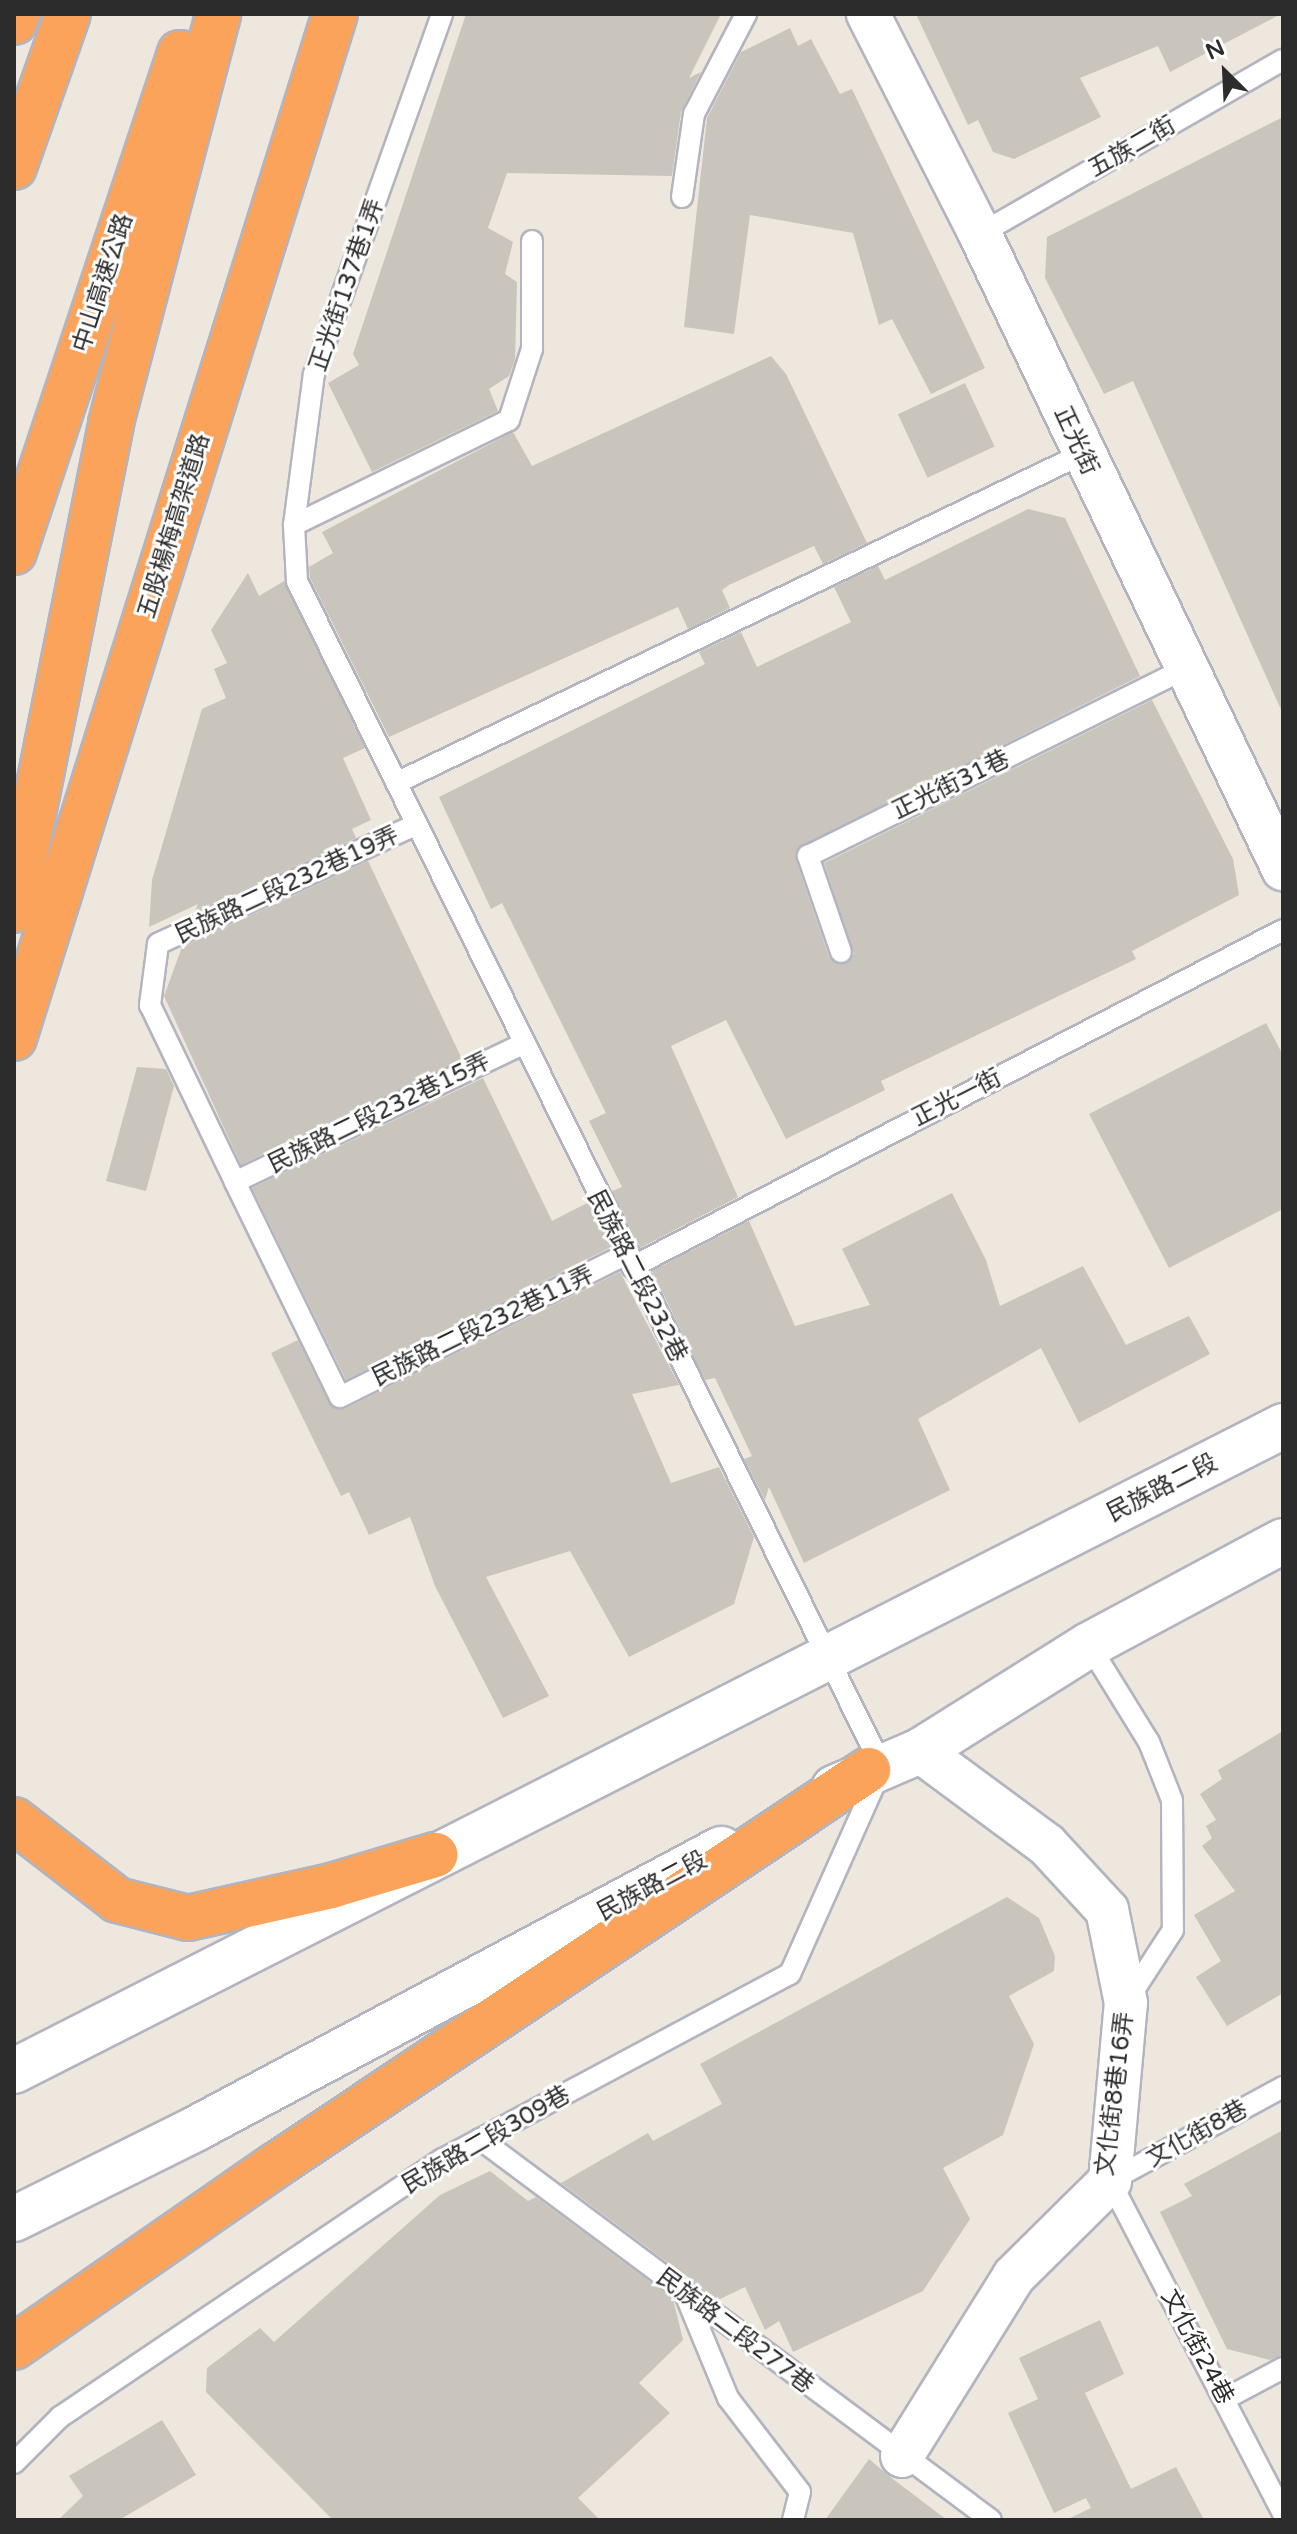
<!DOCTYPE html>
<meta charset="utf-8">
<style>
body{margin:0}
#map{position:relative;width:1297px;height:2534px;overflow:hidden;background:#ede7de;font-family:"Varela Round","Noto Sans TC",sans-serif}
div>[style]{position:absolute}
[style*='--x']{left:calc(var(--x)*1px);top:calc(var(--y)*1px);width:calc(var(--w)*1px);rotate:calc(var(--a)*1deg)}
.building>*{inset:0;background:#c9c5bd;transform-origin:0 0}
.roads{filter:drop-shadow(2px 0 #b2b4bf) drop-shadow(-2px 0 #b2b4bf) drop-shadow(0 2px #b2b4bf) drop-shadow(0 -2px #b2b4bf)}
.service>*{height:20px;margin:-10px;padding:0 10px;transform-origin:10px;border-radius:10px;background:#fff}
.minor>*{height:42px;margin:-21px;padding:0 21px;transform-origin:21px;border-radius:21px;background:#fff}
.secondary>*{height:44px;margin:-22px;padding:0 22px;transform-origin:22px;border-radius:22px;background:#fff}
.motorway>*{height:44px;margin:-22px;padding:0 22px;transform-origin:22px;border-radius:22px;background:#fba35b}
span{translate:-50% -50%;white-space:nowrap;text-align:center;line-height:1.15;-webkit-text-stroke:6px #fff;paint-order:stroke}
.street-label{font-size:24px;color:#2c2c2c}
.frame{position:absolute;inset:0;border:16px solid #2c2c2c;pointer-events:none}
.north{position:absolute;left:1185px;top:32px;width:80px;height:80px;-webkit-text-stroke:6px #fff;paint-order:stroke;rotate:336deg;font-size:22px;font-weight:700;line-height:32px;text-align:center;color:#2c2c2c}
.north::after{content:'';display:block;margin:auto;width:28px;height:36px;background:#2c2c2c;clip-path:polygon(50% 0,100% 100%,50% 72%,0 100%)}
</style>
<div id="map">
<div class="building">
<div style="clip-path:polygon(466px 14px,721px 14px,689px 78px,701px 72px,681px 112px,672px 176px,507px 173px,488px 228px,513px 242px,505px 274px,517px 282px,515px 360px,509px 376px,489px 389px,498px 411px,372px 472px,328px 383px,359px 365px,353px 354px)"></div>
<div style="clip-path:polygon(916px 14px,1281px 14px,1170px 72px,1158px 46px,1080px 78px,1101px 117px,1014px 159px,993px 152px,978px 120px,968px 125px)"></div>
<div style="clip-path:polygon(790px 28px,798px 46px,811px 39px,840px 94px,852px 89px,985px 368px,931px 394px,892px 319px,879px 325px,853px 233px,750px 215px,734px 334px,684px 327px,707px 118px,741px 52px)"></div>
<div style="clip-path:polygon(1283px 117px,1283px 714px,1133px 381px,1104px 394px,1045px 278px,1047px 237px)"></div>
<div style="clip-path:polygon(771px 356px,786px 374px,867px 543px,823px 564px,814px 546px,729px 585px,722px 590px,730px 608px,688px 629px,678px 607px,389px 737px,310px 578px,309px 567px,333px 553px,322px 532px,513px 432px,532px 466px)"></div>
<div style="left:965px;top:383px;width:70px;height:74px;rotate:65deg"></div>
<div style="clip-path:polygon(1028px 509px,1065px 518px,1140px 676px,798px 848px,796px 860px,829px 957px,844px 964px,854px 954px,824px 863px,1152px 700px,1233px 859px,1239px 895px,1132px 951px,1136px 959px,881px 1081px,885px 1090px,786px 1139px,726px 1020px,671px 1046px,738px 1197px,640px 1248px,612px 1191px,622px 1187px,589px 1121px,606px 1113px,502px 903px,491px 909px,439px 797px,705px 664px,699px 652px,741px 632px,757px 667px,851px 622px,834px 587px,878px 566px,885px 580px)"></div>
<div style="clip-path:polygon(248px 573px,259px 596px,284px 581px,365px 748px,343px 758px,371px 820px,352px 829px,356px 838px,194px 913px,198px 904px,149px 927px,152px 880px,202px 709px,226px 698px,214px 669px,227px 663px,211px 630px)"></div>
<div style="clip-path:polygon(368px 861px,462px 1059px,241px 1165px,164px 996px,182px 947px)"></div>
<div style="clip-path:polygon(1266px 1023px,1283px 1055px,1283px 1209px,1169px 1268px,1089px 1114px)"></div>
<div style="clip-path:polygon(137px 1067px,166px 1069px,174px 1086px,146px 1191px,106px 1181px)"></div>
<div style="clip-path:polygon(483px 1078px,552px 1221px,589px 1202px,611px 1247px,346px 1380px,252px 1188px)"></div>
<div style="clip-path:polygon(952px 1193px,986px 1260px,1000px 1306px,1083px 1266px,1126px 1345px,1189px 1316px,1210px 1354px,1079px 1423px,1041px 1348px,918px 1419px,950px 1490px,804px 1563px,769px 1487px,765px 1500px,744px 1459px,752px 1456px,715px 1378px,705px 1380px,652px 1271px,749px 1221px,795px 1326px,870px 1305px,842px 1249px)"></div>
<div style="clip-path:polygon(620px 1272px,679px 1385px,632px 1394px,671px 1483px,719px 1467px,754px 1537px,734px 1604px,629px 1657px,570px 1551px,486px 1577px,549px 1696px,503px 1718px,435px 1586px,410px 1517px,369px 1535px,349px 1492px,341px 1496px,271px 1353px,298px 1340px,329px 1403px,345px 1409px)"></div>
<div style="clip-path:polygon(1283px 1731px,1283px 1993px,1227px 2026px,1196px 1977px,1221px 1961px,1194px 1915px,1235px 1891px,1202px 1846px,1212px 1838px,1206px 1826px,1216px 1820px,1200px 1794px,1222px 1779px,1218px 1770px)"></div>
<div style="clip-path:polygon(1007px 1897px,1039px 1918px,1055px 1956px,1054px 1971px,1009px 1996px,1034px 2044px,1003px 2135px,943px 2168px,970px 2219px,923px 2291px,793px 2352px,779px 2321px,765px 2330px,745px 2287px,718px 2300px,561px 2183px,648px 2133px,653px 2141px,722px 2104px,700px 2064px)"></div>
<div style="clip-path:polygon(1283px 2130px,1283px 2355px,1270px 2360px,1227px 2349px,1160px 2212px,1192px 2196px,1184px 2184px)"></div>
<div style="clip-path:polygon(490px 2171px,528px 2201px,536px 2197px,673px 2299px,683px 2340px,639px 2383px,670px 2413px,578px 2498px,600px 2520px,333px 2520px,206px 2392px,207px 2368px,260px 2328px,274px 2342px,440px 2195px)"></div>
<div style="clip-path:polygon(1100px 2320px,1124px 2374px,1085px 2393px,1131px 2489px,1176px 2467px,1204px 2520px,1066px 2520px,1091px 2508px,1086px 2498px,1054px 2513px,1008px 2413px,1038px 2399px,1019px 2358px)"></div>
<div style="clip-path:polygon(162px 2420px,196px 2475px,119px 2520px,58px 2520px,83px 2496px,69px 2476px)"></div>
<div style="clip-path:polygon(869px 2459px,889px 2476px,947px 2520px,825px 2520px)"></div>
</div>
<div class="roads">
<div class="service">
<div style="--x:682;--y:197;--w:84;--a:-81.8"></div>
<div style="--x:694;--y:114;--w:113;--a:-62.5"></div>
<div style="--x:980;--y:234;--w:349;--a:-29.9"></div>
<div style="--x:294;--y:525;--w:239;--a:-26"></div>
<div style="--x:509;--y:420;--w:75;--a:-72.1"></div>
<div style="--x:532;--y:349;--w:108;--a:-90"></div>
<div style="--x:396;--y:783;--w:761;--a:-25.62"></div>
<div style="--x:415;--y:825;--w:283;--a:155.2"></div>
<div style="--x:158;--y:944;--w:62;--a:97.5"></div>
<div style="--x:150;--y:1005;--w:196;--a:64.3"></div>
<div style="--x:235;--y:1182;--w:239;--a:64"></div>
<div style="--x:340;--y:1397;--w:318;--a:-26.5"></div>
<div style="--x:841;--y:952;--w:102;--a:-109"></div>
<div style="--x:808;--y:856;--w:420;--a:-26.4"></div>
<div style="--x:235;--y:1182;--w:319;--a:-25.6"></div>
<div style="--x:632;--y:1267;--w:733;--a:-27.37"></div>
<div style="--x:1089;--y:1645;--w:114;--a:58.3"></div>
<div style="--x:1149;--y:1742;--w:62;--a:68.4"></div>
<div style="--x:1172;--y:1800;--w:130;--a:89.6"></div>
<div style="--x:1173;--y:1930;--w:82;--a:123.1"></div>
<div style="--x:1283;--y:2087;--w:197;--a:151.5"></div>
<div style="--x:1110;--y:2181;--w:375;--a:62.5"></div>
<div style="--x:480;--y:2139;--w:637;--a:36.71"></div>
<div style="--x:685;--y:2294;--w:113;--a:67.5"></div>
<div style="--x:728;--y:2398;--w:118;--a:52.5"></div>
<div style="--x:800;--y:2492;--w:29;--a:104"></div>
<div style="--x:1225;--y:2399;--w:66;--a:-28.1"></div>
<div style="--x:14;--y:2463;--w:65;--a:-45"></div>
<div style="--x:60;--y:2417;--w:462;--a:-34"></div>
<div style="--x:443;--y:2159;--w:393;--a:-28.1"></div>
<div style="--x:790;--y:1974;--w:227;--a:-66"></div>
<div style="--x:882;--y:1767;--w:1322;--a:-116.26"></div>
<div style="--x:297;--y:581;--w:56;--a:-93.1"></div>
<div style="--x:294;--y:525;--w:152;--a:-82.5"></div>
<div style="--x:314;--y:374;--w:382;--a:-70.4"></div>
</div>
<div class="minor">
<div style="--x:868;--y:14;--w:247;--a:63"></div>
<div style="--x:980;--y:234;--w:704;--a:64.49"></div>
<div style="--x:902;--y:2456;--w:212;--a:-58.1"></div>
<div style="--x:1014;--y:2276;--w:135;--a:-44.7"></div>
<div style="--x:1110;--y:2181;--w:179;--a:-84.9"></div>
<div style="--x:1126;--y:2003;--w:95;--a:-101.5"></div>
<div style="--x:1107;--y:1910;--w:88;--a:-132.7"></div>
<div style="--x:1047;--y:1845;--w:158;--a:-143.5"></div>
</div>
<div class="secondary">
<div style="--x:834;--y:1788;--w:94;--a:-23.3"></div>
<div style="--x:920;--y:1751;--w:199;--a:-32.1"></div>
<div style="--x:1089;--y:1645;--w:220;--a:-28.2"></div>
<div style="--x:14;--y:2071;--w:1424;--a:-26.94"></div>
<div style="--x:14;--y:2219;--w:204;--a:-26.4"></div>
<div style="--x:197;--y:2128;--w:594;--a:-28.03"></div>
</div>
<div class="motorway">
<div style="--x:14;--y:22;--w:9;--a:-69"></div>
<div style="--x:14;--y:167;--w:162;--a:-70.6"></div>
<div style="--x:14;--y:552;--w:526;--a:-71.6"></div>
<div style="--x:14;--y:910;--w:497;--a:-78.7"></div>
<div style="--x:111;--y:423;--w:423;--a:-75.3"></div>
<div style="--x:14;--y:1038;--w:1073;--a:-72.6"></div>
<div style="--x:14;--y:1820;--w:130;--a:37.8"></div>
<div style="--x:117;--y:1900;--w:73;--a:14.2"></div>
<div style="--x:188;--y:1918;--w:147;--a:-12.6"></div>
<div style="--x:331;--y:1886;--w:109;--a:-16.6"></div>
<div style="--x:14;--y:2347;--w:319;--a:-34.8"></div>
<div style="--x:276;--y:2165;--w:712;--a:-33.71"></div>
</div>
</div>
<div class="street-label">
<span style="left:1132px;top:147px;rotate:-30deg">五族二街</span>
<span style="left:103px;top:283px;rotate:-72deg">中山高速公路</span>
<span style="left:347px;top:285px;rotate:-71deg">正光街137巷1弄</span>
<span style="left:1076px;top:441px;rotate:65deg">正光街</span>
<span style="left:174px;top:526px;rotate:-73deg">五股楊梅高架道路</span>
<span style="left:951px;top:785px;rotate:-26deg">正光街31巷</span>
<span style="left:287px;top:885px;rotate:-25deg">民族路二段232巷19弄</span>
<span style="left:957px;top:1098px;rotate:-27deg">正光一街</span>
<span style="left:379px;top:1113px;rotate:-26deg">民族路二段232巷15弄</span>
<span style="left:637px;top:1276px;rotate:63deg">民族路二段232巷</span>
<span style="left:483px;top:1326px;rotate:-26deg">民族路二段232巷11弄</span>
<span style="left:1162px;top:1488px;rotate:-27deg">民族路二段</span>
<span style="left:652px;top:1886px;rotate:-28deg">民族路二段</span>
<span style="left:1115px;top:2094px;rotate:-83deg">文化街8巷16弄</span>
<span style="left:1197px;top:2134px;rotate:-29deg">文化街8巷</span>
<span style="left:486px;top:2140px;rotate:-30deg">民族路二段309巷</span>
<span style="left:735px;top:2331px;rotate:37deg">民族路二段277巷</span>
<span style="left:1197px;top:2347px;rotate:62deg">文化街24巷</span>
</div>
<div class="frame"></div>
<div class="north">N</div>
</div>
